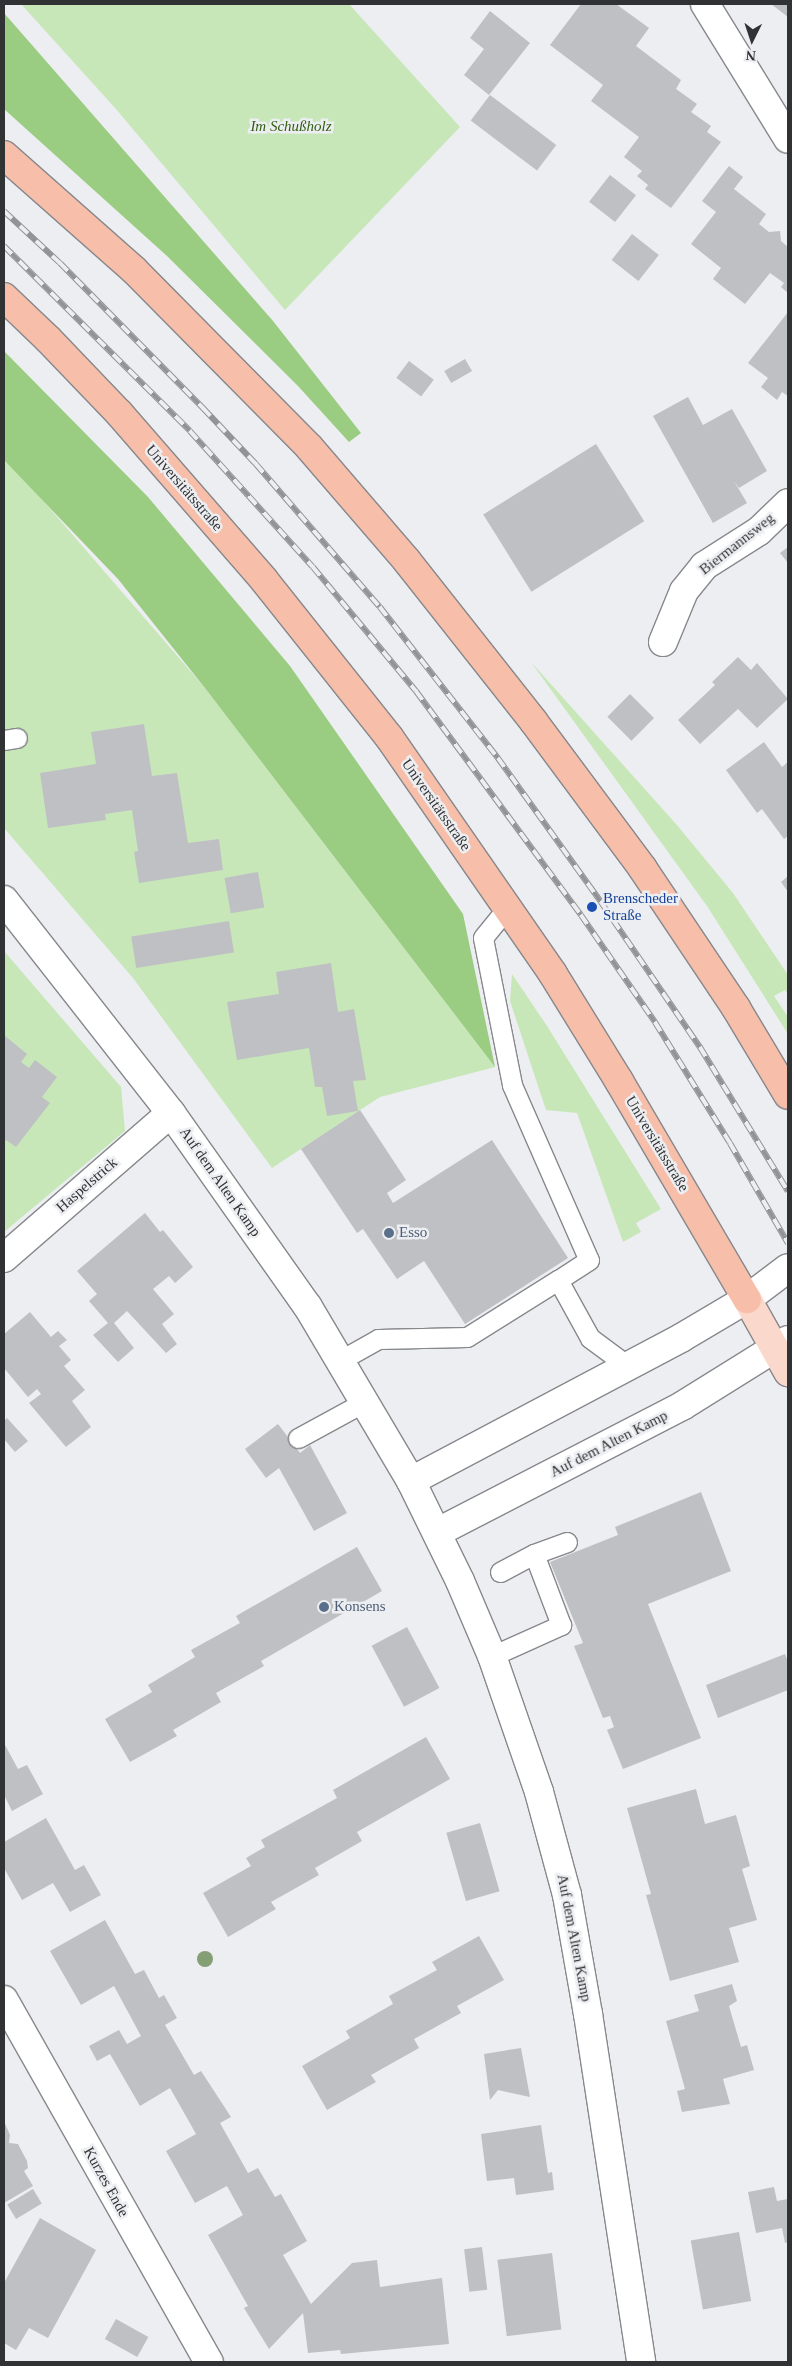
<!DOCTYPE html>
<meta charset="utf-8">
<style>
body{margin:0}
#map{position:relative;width:792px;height:2366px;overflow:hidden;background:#eceef1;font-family:"Times New Roman",serif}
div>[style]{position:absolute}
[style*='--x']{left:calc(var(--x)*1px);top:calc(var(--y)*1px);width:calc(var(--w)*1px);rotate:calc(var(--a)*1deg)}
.green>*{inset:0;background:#c7e7b8}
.forest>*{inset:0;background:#9acc81}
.building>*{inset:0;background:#bfc0c3;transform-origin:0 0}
.roads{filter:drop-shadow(1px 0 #87888c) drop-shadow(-1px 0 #87888c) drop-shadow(0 1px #87888c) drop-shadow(0 -1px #87888c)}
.lane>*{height:19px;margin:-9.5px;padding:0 9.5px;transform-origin:9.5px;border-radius:9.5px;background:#fff}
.street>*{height:28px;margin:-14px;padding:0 14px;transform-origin:14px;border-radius:14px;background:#fff}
.primary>*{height:28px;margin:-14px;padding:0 14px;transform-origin:14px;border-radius:14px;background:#fad8cb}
.highway>*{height:28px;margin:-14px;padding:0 14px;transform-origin:14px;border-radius:14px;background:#f7bea9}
.rail>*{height:5.5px;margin-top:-2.75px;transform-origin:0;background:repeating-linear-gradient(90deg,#eceef1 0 11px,#919395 0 22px);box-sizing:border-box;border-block:1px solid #919395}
.trees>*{width:16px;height:16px;margin:-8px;border-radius:50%;background:#859f75}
.dots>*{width:14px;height:14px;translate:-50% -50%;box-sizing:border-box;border:2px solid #eceef1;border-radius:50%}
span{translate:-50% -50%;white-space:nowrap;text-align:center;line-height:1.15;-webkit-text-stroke:5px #eceef1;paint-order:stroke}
.park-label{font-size:15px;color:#315e10;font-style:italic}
.street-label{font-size:15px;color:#313233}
.transit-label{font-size:15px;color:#164399}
.left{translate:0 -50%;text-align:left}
.service-label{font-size:15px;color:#4e5e75}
.frame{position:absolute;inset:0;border:5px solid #313233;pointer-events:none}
.north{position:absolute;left:727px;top:15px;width:50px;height:50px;-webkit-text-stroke:4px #eceef1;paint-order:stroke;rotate:184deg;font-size:14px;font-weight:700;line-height:20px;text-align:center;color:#313233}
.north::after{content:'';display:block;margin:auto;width:18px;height:22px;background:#313233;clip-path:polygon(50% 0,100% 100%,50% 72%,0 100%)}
</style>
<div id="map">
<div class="green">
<div style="clip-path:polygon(21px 4px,349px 4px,460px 127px,285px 310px,116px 109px)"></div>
<div style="clip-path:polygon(4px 460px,27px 482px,205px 688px,495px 1067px,380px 1097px,272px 1168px,133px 978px,4px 828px)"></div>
<div style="clip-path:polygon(531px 662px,676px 824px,733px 893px,788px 975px,788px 995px,785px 990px,774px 996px,788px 1017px,788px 1034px,707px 906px)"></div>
<div style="clip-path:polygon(4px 951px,121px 1087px,125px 1131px,4px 1232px)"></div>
<div style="clip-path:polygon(512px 974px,547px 1026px,661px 1209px,636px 1223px,641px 1232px,623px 1242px,577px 1113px,546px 1110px,510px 1001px)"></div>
</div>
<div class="forest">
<div style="clip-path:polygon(4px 13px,273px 321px,361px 433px,349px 442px,298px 386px,167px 256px,4px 109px)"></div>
<div style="clip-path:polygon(4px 351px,148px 497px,290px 666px,463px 914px,495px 1067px,205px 688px,118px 579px,4px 460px)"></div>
</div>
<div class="building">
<div style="clip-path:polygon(581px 4px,616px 4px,649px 28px,636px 46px,681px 80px,676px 89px,697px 104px,691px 112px,711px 126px,707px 132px,721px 142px,671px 208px,645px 189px,648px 185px,637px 176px,642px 171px,624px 157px,639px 137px,591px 101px,603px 85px,550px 45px)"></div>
<div style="clip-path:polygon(771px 4px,788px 4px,788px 17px)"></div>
<div style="clip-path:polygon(490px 11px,530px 43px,489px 95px,464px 75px,484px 49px,470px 38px)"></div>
<div style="left:490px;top:95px;width:83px;height:32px;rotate:37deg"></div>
<div style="clip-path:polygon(729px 166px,743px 177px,734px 189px,766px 214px,759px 224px,769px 232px,780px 231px,781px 241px,788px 247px,788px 293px,781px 287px,784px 283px,770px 273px,745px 304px,713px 279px,721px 268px,691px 244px,716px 212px,702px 201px)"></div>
<div style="left:610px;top:175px;width:33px;height:34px;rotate:38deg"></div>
<div style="left:632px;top:234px;width:34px;height:33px;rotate:38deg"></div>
<div style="clip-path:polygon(788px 312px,788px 396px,782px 392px,777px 400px,761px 387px,768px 378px,748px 363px)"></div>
<div style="left:465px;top:359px;width:14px;height:24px;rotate:60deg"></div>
<div style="left:409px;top:361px;width:31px;height:21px;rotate:37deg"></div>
<div style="clip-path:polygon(688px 397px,703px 425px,732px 409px,767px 471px,739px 488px,734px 481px,747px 503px,713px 523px,653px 416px)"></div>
<div style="left:596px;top:444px;width:91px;height:133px;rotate:58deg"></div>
<div style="clip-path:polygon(788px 547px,788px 563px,780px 553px)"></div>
<div style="clip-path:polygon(738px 657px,751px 670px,757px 663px,788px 699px,757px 728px,738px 709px,700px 744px,678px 720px,715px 685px,712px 682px)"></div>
<div style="left:630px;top:694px;width:34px;height:32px;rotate:45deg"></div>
<div style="clip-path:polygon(144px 724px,152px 776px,177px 773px,188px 843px,219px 839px,223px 870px,139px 883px,134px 852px,138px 851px,132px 810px,105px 814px,106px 820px,48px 828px,40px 773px,96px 764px,91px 732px)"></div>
<div style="clip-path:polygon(764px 742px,782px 767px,788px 762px,788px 836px,784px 839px,762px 809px,757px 813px,726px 770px)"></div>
<div style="left:258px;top:872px;width:36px;height:34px;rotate:80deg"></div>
<div style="clip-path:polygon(788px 876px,788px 892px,781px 882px)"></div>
<div style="left:229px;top:921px;width:32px;height:99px;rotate:81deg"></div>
<div style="clip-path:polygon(331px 963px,338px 1012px,354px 1009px,366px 1080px,353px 1081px,358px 1111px,327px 1116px,322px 1087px,315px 1087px,309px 1048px,237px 1060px,227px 1002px,279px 994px,276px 972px)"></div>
<div style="clip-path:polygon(4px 1035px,27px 1054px,21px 1062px,29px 1068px,35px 1060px,57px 1077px,42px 1097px,50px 1103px,16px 1147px,6px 1140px,4px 1142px)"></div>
<div style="clip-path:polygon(360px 1110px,406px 1180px,387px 1193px,393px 1203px,492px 1140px,568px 1258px,465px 1324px,424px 1261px,397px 1279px,363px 1229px,357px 1233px,301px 1149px)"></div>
<div style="clip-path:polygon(145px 1213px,160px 1232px,163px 1230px,193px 1267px,175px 1283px,169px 1276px,153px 1289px,174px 1314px,162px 1324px,177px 1344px,166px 1353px,127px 1311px,114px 1323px,134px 1348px,118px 1362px,93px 1335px,108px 1323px,89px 1301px,97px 1294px,77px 1271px)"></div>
<div style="clip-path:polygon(30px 1312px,51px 1337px,58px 1331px,67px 1340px,59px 1346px,71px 1360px,64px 1366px,85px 1390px,72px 1401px,91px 1427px,66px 1447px,29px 1403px,41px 1394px,37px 1389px,28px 1397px,4px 1368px,4px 1334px)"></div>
<div style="clip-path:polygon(7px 1418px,28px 1441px,15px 1452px,4px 1439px,4px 1421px)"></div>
<div style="clip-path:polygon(278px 1424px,300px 1453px,310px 1445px,347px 1513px,314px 1531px,279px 1468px,266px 1478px,245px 1449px)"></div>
<div style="clip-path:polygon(701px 1492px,731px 1571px,648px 1604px,701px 1738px,623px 1769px,607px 1730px,614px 1727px,610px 1716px,603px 1718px,574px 1646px,583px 1643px,550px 1562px,618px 1535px,615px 1527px)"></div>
<div style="clip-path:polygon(357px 1547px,382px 1591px,261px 1661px,264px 1666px,216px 1693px,221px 1702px,173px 1730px,177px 1736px,130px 1762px,105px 1719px,152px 1692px,148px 1685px,195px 1657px,191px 1650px,240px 1623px,236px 1616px)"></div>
<div style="left:407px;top:1627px;width:69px;height:40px;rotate:62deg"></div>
<div style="clip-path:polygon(785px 1654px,788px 1662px,788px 1690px,718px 1718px,706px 1685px)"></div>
<div style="clip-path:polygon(426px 1737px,450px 1779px,357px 1832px,362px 1841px,315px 1868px,319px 1875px,271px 1902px,276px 1909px,228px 1937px,203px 1893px,251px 1866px,246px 1858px,265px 1847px,261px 1840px,337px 1798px,333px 1790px)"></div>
<div style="clip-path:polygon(4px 1743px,18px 1769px,27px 1765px,43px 1794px,12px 1811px,4px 1795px)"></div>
<div style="clip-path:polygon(696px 1789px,705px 1824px,736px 1815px,750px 1866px,742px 1869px,757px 1920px,729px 1928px,739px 1962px,670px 1981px,646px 1895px,651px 1894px,627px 1808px)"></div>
<div style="clip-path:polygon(46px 1818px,75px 1870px,84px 1865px,101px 1895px,70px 1912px,53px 1883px,22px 1900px,4px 1868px,4px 1842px)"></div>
<div style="left:480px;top:1823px;width:71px;height:35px;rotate:74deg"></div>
<div style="clip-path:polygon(105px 1920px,135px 1974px,144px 1970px,159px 1998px,164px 1995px,177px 2018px,165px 2025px,194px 2075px,201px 2071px,231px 2117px,220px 2123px,248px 2173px,258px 2168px,275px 2197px,281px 2194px,307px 2241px,283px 2255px,311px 2304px,352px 2263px,377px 2260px,380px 2287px,442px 2278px,449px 2344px,341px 2354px,340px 2350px,308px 2353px,303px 2313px,269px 2349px,244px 2308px,248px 2306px,208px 2235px,243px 2215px,227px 2186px,195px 2203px,166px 2151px,196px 2134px,170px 2088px,140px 2106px,110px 2054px,97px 2061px,89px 2046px,119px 2030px,127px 2044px,141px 2036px,114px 1986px,81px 2005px,50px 1951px)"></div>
<div style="clip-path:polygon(479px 1936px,504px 1980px,457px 2006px,461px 2013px,414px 2039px,419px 2048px,371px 2075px,376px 2082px,327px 2110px,302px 2066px,350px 2038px,346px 2031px,393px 2004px,389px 1996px,437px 1970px,432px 1962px)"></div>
<div style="clip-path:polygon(732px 1984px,737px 2001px,729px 2006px,741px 2047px,747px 2045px,754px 2070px,723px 2079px,730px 2104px,682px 2112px,677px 2091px,685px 2089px,666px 2021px,699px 2011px,694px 1995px)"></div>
<div style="clip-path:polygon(521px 2048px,530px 2097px,498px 2090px,490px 2100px,484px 2054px)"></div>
<div style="clip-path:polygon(4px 2121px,10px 2135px,9px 2143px,18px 2144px,27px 2161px,28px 2168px,24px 2171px,33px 2186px,4px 2203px)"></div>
<div style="clip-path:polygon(541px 2125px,548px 2173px,552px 2172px,554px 2190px,516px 2195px,514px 2178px,487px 2181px,481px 2134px)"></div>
<div style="clip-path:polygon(774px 2187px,777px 2201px,788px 2199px,788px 2242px,785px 2243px,782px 2228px,756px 2233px,748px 2192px)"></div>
<div style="left:33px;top:2189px;width:17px;height:30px;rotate:59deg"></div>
<div style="clip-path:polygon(40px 2218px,96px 2250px,48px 2338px,29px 2328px,16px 2350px,4px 2343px,4px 2283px)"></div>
<div style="left:739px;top:2232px;width:70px;height:49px;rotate:80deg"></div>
<div style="left:482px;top:2247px;width:43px;height:18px;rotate:83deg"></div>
<div style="left:552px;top:2253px;width:77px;height:55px;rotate:83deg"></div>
<div style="left:116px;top:2319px;width:37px;height:23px;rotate:29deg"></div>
</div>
<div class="roads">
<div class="lane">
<div style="--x:4;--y:740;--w:13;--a:-9"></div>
<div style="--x:507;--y:908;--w:38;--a:129"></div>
<div style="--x:483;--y:938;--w:150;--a:78.8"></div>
<div style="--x:512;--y:1085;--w:191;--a:66.3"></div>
<div style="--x:589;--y:1260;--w:37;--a:147"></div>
<div style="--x:339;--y:1361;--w:45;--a:-29.4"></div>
<div style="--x:378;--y:1339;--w:89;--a:-1.3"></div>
<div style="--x:467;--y:1337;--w:107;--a:-32.1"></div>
<div style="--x:558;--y:1280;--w:66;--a:61.1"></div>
<div style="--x:590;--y:1338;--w:49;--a:36.6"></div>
<div style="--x:298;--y:1438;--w:75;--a:-28.6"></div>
<div style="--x:500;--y:1572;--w:38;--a:-28"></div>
<div style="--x:534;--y:1554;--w:35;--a:-20"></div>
<div style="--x:492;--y:1656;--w:76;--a:-24.2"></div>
<div style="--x:561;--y:1625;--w:76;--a:-110.8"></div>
</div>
<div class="street">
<div style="--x:705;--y:4;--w:158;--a:58.4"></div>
<div style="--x:663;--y:642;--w:55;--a:-67.6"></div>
<div style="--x:684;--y:591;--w:32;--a:-51"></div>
<div style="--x:704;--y:566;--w:65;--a:-32.5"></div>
<div style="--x:759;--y:531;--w:40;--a:-44"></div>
<div style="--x:4;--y:900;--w:271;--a:51.9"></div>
<div style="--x:171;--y:1113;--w:237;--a:54.8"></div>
<div style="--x:308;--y:1307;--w:202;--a:59.4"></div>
<div style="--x:411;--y:1481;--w:111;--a:63.9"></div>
<div style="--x:460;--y:1581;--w:82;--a:66.9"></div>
<div style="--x:492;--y:1656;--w:144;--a:70.9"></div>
<div style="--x:539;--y:1792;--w:107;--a:74.8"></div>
<div style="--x:567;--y:1895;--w:121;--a:80"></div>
<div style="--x:588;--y:2014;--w:352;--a:81.3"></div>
<div style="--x:4;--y:1258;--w:221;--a:-41"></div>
<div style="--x:411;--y:1481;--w:306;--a:-27.9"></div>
<div style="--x:681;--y:1338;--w:77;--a:-30.6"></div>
<div style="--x:747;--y:1299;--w:51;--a:-37.1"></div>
<div style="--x:438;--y:1532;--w:275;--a:-27.3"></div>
<div style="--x:682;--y:1406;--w:125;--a:-31.9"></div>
<div style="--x:4;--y:2000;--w:416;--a:60.5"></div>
</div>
<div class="primary">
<div style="--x:747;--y:1299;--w:84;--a:60.7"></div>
</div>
<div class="highway">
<div style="--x:4;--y:155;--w:174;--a:41.5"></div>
<div style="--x:134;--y:270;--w:249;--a:45.3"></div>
<div style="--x:309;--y:447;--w:150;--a:49.3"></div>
<div style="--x:407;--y:561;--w:205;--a:51.7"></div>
<div style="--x:534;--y:722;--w:183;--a:53.4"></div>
<div style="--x:643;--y:869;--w:167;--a:56.2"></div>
<div style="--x:736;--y:1008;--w:101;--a:59.1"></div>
<div style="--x:4;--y:297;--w:61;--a:43.7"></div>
<div style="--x:48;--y:339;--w:103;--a:46.2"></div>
<div style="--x:119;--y:413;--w:221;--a:49"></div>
<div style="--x:264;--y:580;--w:201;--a:51.5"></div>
<div style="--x:389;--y:737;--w:288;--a:55.3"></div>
<div style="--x:553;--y:974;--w:126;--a:58.3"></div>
<div style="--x:619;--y:1081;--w:253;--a:59.6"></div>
</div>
</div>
<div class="rail">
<div style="--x:4;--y:211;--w:76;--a:42.9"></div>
<div style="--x:60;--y:263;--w:204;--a:45.4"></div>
<div style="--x:203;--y:408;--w:77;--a:46.6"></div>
<div style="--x:256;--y:464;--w:189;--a:49.1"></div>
<div style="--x:380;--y:607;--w:192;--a:52"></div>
<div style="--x:498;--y:758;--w:177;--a:54.4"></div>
<div style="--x:601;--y:902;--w:176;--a:55.7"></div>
<div style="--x:700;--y:1047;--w:169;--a:58.6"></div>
<div style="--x:4;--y:246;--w:262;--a:44.8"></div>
<div style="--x:190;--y:431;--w:183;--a:47.9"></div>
<div style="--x:313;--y:567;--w:161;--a:50.3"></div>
<div style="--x:416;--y:691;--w:278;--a:53.6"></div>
<div style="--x:581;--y:915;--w:130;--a:55.3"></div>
<div style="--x:655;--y:1022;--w:142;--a:58.2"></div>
<div style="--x:730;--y:1143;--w:116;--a:59.9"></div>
</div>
<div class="trees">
<div style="left:205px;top:1959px"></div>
</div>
<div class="dots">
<div style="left:592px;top:907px;background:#1a4fb4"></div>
<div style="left:389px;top:1233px;background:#5c6f8a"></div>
<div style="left:324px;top:1607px;background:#5c6f8a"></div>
</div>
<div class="park-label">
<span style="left:291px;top:127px">Im Schußholz</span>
</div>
<div class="street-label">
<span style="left:184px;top:488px;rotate:49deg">Universitätsstraße</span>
<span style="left:737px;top:544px;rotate:-38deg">Biermannsweg</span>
<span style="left:436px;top:805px;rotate:55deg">Universitätsstraße</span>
<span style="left:657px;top:1144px;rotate:59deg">Universitätsstraße</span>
<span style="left:220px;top:1182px;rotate:55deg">Auf dem Alten Kamp</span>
<span style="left:87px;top:1185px;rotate:-41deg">Haspelstrick</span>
<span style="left:609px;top:1444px;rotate:-27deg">Auf dem Alten Kamp</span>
<span style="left:574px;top:1938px;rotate:79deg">Auf dem Alten Kamp</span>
<span style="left:106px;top:2182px;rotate:61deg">Kurzes Ende</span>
</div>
<div class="transit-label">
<span class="left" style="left:603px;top:907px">Brenscheder<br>Straße</span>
</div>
<div class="service-label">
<span class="left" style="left:399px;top:1233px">Esso</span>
<span class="left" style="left:334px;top:1607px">Konsens</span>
</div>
<div class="frame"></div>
<div class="north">N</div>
</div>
